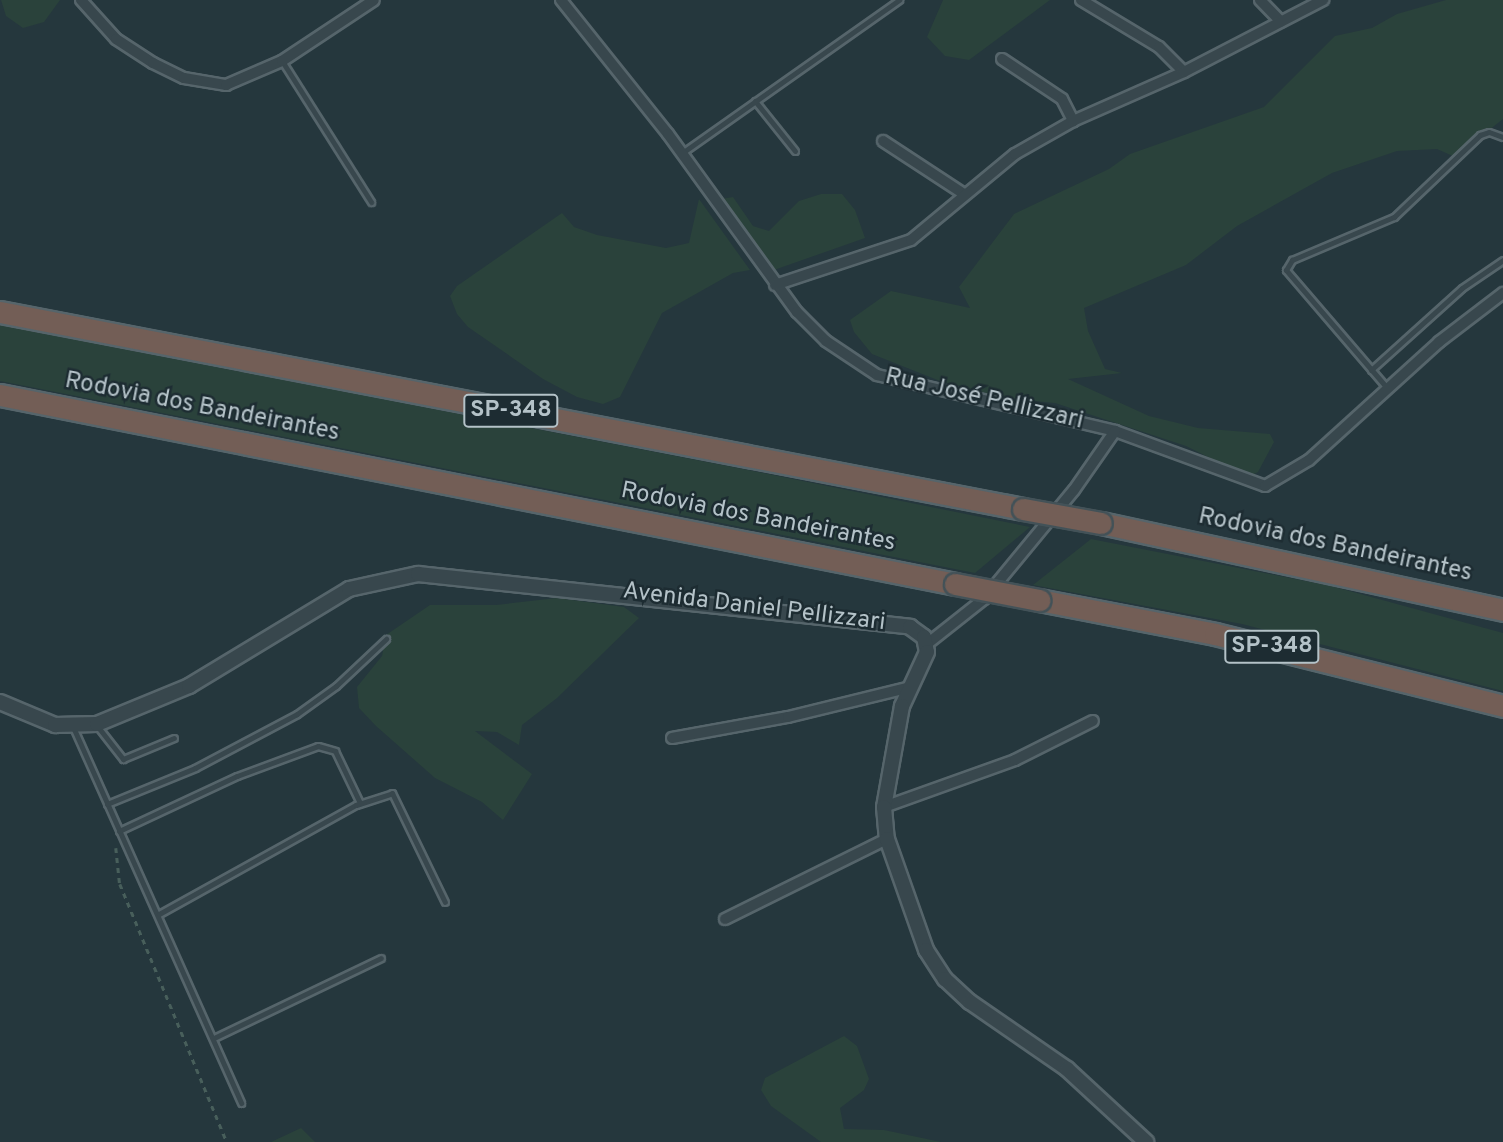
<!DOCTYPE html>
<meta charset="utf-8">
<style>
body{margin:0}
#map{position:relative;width:1503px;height:1142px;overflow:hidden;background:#25373d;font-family:Overpass,sans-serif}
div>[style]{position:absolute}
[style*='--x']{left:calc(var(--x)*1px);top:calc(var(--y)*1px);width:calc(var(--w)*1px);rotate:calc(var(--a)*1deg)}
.green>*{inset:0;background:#2a423b}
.path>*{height:2.5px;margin-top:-1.25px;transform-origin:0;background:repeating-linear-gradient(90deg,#485f5b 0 5px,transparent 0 10px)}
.roads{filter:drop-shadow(2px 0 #56656b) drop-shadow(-2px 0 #56656b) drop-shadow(0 2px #56656b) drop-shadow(0 -2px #56656b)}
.service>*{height:5px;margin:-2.5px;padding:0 2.5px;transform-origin:2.5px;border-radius:2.5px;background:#38474d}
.minor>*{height:10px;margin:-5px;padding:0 5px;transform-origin:5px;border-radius:5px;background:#38474d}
.tertiary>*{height:14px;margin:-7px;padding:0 7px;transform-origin:7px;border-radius:7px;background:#38474d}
.motorway>*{height:21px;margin:-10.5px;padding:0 10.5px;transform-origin:10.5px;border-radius:10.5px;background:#735e56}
.bridges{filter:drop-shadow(2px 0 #435258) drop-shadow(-2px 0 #435258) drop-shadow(0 2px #435258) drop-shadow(0 -2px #435258)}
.motorway-bridge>*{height:21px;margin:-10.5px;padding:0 10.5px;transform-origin:10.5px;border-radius:10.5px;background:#735e56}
span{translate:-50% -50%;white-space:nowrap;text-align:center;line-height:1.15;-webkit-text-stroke:5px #1d2c32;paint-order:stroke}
.shield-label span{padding:2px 5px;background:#1d2c32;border:2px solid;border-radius:5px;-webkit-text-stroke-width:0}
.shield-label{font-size:23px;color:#b4c2c8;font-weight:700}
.street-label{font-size:24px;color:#b4c2c8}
</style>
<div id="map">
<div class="green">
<div style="clip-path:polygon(1px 0,60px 0,44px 22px,23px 28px,6px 16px)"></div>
<div style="clip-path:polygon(943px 0,1050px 0,969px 60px,945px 56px,927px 37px)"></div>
<div style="clip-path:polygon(1446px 0,1503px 0,1503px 119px,1455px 157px,1437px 149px,1397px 151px,1332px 173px,1237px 226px,1186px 265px,1084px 308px,1088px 331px,1105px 369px,1122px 373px,1068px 379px,1149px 416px,1198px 428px,1270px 434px,1274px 442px,1258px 472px,1248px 477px,1186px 446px,1055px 403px,1009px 399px,940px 381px,872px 354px,854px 332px,850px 320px,891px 291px,970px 308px,959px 287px,1014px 214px,1109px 169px,1130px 154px,1264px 107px,1335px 36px,1372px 28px,1397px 14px)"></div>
<div style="clip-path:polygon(821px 194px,842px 194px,855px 210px,865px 238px,774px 270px,721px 199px,733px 197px,753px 226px,769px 231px,799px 201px)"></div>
<div style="clip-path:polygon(699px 199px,750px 270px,733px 273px,662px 313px,620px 397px,603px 404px,577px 397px,543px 379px,468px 327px,457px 314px,450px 296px,457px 286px,562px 213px,574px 227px,597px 235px,666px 248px,689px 243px)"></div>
<div style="clip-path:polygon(0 325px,748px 470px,1030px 527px,975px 573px,0 381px)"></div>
<div style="clip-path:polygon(1091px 539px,1331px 586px,1503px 633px,1503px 691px,1242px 624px,1033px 585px)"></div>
<div style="clip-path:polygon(557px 598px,624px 607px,639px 618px,557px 698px,522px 725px,519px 745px,497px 732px,475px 731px,532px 774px,503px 820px,482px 802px,435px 778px,376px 726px,359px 708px,357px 687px,382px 656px,386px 635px,430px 605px,496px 605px)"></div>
<div style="clip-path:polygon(844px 1036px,857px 1046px,869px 1079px,864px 1090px,840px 1108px,844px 1129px,884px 1130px,941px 1142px,821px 1142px,771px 1106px,761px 1090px,765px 1078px)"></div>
<div style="clip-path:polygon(301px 1128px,315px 1142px,271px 1142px)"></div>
</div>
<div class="path">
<div style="--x:116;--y:848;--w:36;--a:84"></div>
<div style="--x:120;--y:884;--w:279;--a:67.5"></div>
</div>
<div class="roads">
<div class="service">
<div style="--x:282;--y:61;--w:167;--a:57.7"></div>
<div style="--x:755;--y:101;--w:64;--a:51.3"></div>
<div style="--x:682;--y:153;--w:266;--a:-35.2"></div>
<div style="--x:1371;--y:370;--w:122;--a:-42"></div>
<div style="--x:1462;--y:288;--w:50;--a:-34.3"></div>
<div style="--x:1388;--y:389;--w:157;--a:-130.6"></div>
<div style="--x:1286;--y:270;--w:12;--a:-59"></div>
<div style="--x:1292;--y:260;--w:111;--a:-22.9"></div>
<div style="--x:1394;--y:217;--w:119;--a:-43.6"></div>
<div style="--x:1480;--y:135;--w:9;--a:-18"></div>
<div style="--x:1489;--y:132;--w:15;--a:20"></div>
<div style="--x:73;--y:727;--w:412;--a:65.9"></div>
<div style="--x:98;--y:727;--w:41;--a:52"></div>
<div style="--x:123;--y:759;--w:55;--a:-22.4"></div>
<div style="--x:107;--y:804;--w:95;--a:-22.2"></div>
<div style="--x:195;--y:768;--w:115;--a:-27.9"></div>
<div style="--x:297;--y:714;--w:48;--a:-35.7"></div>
<div style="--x:336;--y:686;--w:69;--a:-43.2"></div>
<div style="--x:119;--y:831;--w:130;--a:-25"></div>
<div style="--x:237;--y:776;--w:86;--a:-20.3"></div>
<div style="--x:318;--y:746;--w:18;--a:16"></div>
<div style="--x:335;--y:751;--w:58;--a:64.3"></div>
<div style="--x:159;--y:914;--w:225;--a:-29"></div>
<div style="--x:356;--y:805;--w:38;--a:-18"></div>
<div style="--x:392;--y:793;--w:121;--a:64.1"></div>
<div style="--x:214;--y:1038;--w:185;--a:-25.6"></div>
</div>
<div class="minor">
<div style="--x:81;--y:0;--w:52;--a:48.1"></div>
<div style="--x:116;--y:39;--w:44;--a:33"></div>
<div style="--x:153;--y:63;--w:34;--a:26"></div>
<div style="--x:184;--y:78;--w:43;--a:9.5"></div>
<div style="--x:226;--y:85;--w:61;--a:-23.2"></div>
<div style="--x:282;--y:61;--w:110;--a:-33.5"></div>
<div style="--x:561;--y:0;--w:171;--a:51.4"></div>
<div style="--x:668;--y:134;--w:220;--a:54.1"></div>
<div style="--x:797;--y:312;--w:41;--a:45"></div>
<div style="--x:826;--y:341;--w:61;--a:33.7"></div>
<div style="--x:877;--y:375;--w:244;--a:13.2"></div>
<div style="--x:1115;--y:431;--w:160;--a:20.1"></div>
<div style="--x:1265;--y:486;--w:51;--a:-30.6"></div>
<div style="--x:1309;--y:460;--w:176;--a:-42.2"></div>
<div style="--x:1439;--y:342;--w:81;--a:-37.4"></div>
<div style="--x:1081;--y:0;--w:91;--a:31.1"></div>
<div style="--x:1159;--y:47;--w:35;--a:45"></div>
<div style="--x:1260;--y:0;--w:30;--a:46"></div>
<div style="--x:1002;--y:59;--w:72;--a:33.7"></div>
<div style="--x:1062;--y:99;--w:25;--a:63"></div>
<div style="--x:883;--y:141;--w:97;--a:33.2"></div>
<div style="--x:775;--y:285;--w:143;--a:-18.3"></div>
<div style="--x:911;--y:240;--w:135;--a:-39.6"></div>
<div style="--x:1015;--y:154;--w:67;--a:-29.6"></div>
<div style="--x:1073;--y:121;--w:121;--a:-23.8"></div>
<div style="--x:1184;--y:72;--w:157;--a:-27.4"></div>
<div style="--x:927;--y:644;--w:73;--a:-38.3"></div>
<div style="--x:984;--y:599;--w:141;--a:-50.5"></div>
<div style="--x:1074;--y:490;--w:72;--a:-55.2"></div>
<div style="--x:672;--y:738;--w:118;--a:-10.3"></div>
<div style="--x:788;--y:717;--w:127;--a:-13.7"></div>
<div style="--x:884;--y:807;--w:139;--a:-19.7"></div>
<div style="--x:1015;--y:760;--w:87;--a:-26.6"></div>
<div style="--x:725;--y:919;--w:181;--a:-26.3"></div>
</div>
<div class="tertiary">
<div style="--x:0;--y:702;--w:60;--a:22.7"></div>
<div style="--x:55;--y:725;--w:42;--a:-1.4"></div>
<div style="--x:97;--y:724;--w:100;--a:-22.4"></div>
<div style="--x:189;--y:686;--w:187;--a:-31.2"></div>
<div style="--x:349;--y:589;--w:71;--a:-12.3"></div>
<div style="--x:418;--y:574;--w:495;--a:6.1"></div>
<div style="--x:910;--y:627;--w:17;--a:36"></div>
<div style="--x:924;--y:637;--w:15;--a:79"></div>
<div style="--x:927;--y:652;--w:60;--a:114.8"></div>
<div style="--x:902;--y:706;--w:103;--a:100.1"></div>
<div style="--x:884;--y:807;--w:32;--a:85"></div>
<div style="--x:887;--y:839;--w:118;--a:70.6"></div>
<div style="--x:926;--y:950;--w:35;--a:57"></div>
<div style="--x:945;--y:979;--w:34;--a:43"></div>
<div style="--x:970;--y:1002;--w:118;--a:34.6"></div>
<div style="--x:1067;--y:1069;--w:108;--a:42.7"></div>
</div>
<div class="motorway">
<div style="--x:0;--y:312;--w:1042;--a:10.9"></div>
<div style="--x:0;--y:395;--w:974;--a:11.19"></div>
<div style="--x:1101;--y:523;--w:411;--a:12.2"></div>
<div style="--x:1039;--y:600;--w:179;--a:10.9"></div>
<div style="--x:1215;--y:634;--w:297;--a:14"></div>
</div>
</div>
<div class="bridges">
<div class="motorway-bridge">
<div style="--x:1023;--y:509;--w:79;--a:10.2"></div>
<div style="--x:955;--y:584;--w:86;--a:10.8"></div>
</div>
</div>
<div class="shield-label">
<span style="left:511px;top:411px">SP-348</span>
<span style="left:1272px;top:647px">SP-348</span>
</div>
<div class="street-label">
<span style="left:984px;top:400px;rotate:13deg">Rua José Pellizzari</span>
<span style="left:202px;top:408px;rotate:11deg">Rodovia dos Bandeirantes</span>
<span style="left:758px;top:518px;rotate:11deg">Rodovia dos Bandeirantes</span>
<span style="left:1335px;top:546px;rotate:12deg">Rodovia dos Bandeirantes</span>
<span style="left:754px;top:608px;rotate:7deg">Avenida Daniel Pellizzari</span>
</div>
</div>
